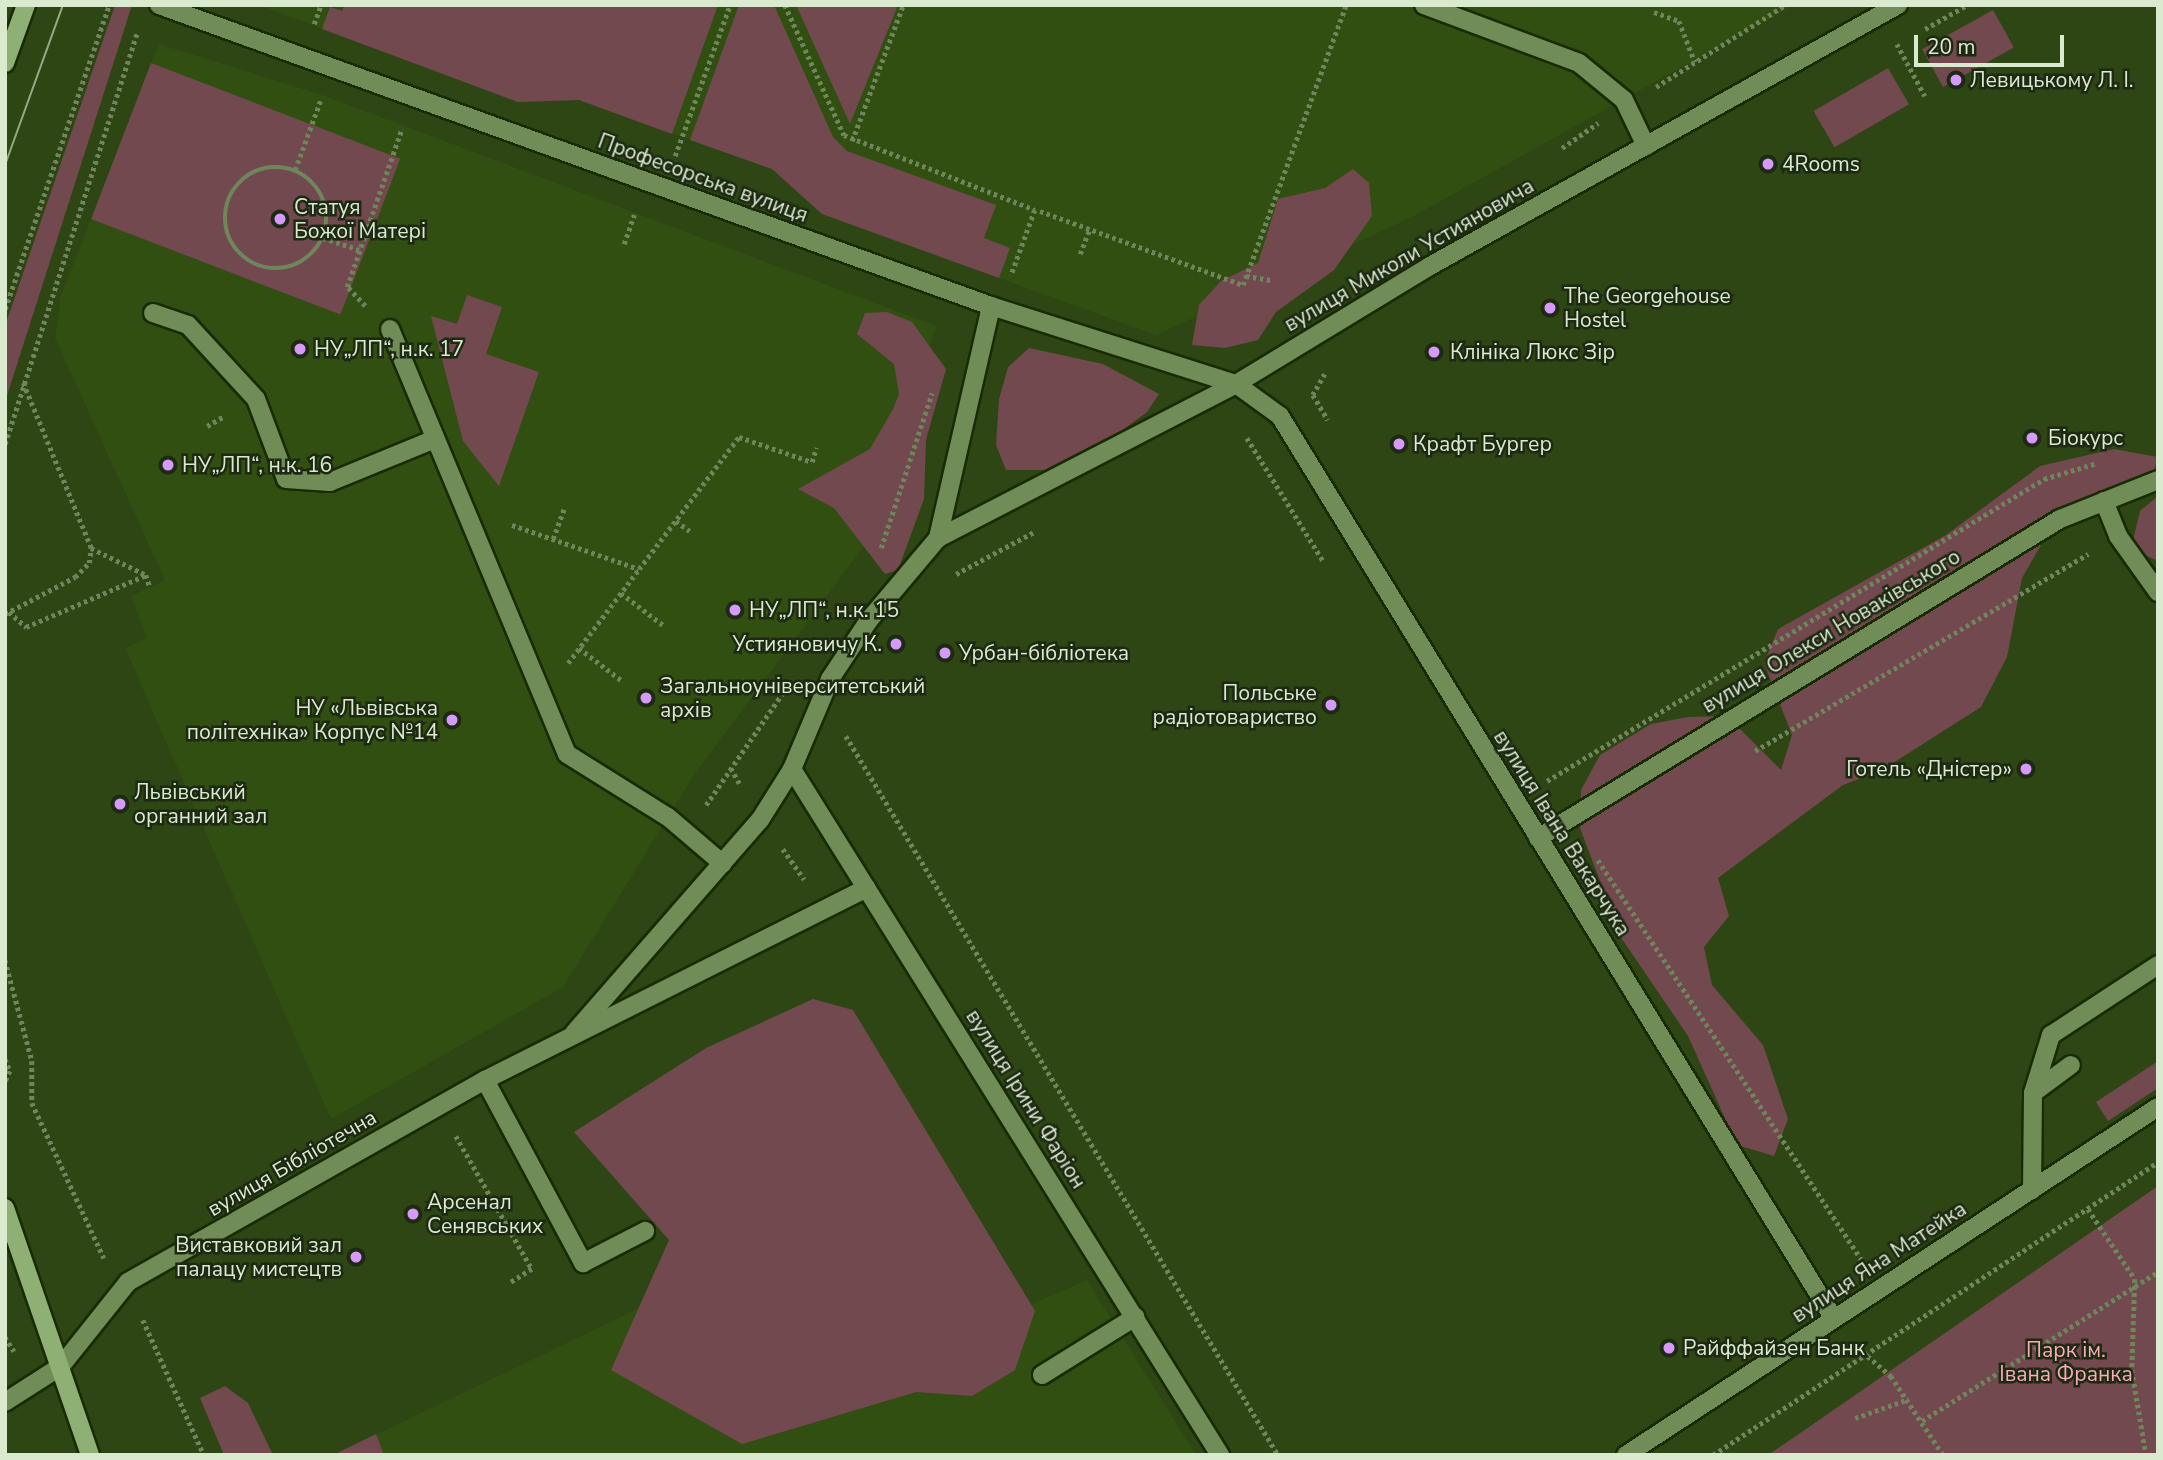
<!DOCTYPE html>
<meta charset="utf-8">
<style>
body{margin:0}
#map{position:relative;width:2163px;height:1460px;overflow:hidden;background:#2d4613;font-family:"Nunito Sans",sans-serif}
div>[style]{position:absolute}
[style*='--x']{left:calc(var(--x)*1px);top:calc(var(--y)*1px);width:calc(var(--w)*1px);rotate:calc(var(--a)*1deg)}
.built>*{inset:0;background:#324f12}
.green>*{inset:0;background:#72494e;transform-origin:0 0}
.path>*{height:4.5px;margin-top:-2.25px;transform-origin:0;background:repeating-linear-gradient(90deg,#6f855b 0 3.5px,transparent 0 7px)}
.path>.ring{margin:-2.25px;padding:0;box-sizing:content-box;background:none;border:4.5px solid #6f855b;border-radius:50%}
.roads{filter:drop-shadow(2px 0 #182b04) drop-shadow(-2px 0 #182b04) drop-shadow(0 2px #182b04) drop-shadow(0 -2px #182b04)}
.minor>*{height:18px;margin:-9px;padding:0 9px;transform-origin:9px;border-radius:9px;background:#708d58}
.major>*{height:18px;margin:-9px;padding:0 9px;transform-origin:9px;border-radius:9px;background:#8fb075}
.tram>*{height:2px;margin:-1px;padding:0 1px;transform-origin:1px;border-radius:1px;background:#95a984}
.dots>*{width:19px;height:19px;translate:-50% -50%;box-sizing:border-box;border:4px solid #1d2913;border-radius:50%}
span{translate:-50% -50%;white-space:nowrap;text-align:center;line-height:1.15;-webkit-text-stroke:5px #1d2913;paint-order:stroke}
.poi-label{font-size:21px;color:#daeace}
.left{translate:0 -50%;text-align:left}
.right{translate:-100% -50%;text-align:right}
.street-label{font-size:21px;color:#daeace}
.park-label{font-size:21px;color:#f8acb5}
.frame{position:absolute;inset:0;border:7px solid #daeace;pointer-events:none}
.scale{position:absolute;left:1914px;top:35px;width:150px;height:32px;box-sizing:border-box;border:4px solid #daeace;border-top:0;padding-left:9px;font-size:21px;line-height:24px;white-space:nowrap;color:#daeace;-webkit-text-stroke:5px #1d2913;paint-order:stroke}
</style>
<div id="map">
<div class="built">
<div style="clip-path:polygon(259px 5px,1793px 5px,1410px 218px,1156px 335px,822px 214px,772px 169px,579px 100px,518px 102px)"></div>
<div style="clip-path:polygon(159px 44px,322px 95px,936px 326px,867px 542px,694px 775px,563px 987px,331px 1119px,125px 648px,147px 638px,131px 596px,165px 580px,55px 338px,61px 296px)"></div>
<div style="clip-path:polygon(710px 1274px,828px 1393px,1087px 1280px,1196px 1455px,334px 1455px)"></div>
</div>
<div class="green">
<div style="clip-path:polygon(115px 5px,132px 5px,5px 402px,5px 326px)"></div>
<div style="clip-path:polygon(345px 5px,718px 5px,672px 134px,579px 100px,518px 102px,322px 29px,330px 7px,342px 11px)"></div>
<div style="clip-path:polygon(739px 5px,774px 5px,833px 137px,847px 151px,996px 205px,984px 238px,1010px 248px,999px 278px,822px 214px,772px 169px,690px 140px)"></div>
<div style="clip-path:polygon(796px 5px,898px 5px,850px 124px)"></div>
<div style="left:1993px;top:10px;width:43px;height:81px;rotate:61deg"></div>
<div style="left:151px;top:63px;width:267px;height:167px;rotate:21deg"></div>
<div style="left:1888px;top:68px;width:42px;height:86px;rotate:60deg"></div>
<div style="clip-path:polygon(1353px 169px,1369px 183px,1372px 216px,1334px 270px,1276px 312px,1258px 340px,1225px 348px,1192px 345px,1199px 305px,1221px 281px,1258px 263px,1278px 199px,1325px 188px)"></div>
<div style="clip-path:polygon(467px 295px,502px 307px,486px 354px,539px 372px,499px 486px,463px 441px,431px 316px,457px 324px)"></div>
<div style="clip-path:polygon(887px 312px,912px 322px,946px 369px,926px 440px,924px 499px,898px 570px,885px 574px,834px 508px,798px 489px,870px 449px,893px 409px,899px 394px,894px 364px,857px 334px,865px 313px)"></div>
<div style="clip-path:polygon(1029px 348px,1103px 364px,1159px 394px,1147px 412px,1113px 437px,1046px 470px,1006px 470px,996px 445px,999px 399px,1008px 367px)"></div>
<div style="clip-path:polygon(2114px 449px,2158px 457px,2147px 493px,2073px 520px,2042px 543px,2022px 578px,2007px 657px,1981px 707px,1882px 770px,1843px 785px,1718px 878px,1729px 916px,1704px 947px,1712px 985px,1763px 1045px,1788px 1119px,1774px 1156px,1737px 1145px,1688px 1036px,1622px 939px,1580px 828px,1581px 790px,1600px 755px,1651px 724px,1688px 717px,1727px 716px,1781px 770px,1792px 735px,1764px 663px,1778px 629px,1946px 535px,2040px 466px)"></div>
<div style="clip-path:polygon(2158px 496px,2158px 561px,2131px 549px,2140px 511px)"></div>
<div style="clip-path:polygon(813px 999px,853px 1010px,1035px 1311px,1015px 1370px,972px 1396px,916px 1392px,742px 1444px,611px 1370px,669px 1240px,574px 1132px,706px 1048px)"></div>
<div style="clip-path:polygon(2158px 1061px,2158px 1088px,2108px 1121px,2096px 1102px)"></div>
<div style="clip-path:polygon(2158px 1186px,2158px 1455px,1768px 1455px,1848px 1400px)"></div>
<div style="clip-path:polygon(225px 1386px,248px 1403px,273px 1455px,224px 1455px,200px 1398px)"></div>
<div style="clip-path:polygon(376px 1434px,384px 1455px,333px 1455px)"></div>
</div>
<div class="path">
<div style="--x:785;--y:5;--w:143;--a:65.6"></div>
<div style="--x:844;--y:135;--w:205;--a:21.4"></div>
<div style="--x:1035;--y:210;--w:70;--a:110"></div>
<div style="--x:1654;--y:12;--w:27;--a:20"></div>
<div style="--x:1679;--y:21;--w:44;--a:68.7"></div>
<div style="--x:314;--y:24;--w:20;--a:-70"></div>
<div style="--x:1925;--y:29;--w:48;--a:-29.7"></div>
<div style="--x:1897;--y:44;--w:59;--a:61.7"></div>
<div style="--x:1656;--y:87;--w:153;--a:-32.4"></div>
<div style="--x:852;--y:141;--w:145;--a:-69.4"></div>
<div style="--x:1562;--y:148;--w:44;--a:-34.8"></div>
<div style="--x:675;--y:156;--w:161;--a:-70"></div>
<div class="ring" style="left:225px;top:167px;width:97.5px;height:97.5px"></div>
<div style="--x:295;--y:170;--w:76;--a:-69.9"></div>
<div style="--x:1040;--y:211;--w:216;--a:20"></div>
<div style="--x:1243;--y:285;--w:298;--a:-69.8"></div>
<div style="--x:323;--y:238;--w:38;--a:18"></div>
<div style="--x:624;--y:244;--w:31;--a:-71"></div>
<div style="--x:1080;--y:254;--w:26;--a:-69"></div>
<div style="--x:1246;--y:276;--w:25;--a:9"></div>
<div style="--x:365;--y:306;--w:26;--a:-133"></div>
<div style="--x:347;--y:287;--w:168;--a:-70.9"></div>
<div style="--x:5;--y:309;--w:321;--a:-71.1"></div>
<div style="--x:1325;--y:374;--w:24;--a:120"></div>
<div style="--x:1313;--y:395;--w:29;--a:59"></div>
<div style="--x:207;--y:426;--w:20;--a:-30"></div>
<div style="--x:1247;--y:438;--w:146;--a:58.2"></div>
<div style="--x:5;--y:444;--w:432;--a:-72.2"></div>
<div style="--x:676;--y:521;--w:17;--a:36"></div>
<div style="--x:512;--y:525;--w:134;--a:19.1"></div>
<div style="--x:639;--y:569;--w:166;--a:-52.9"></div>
<div style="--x:739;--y:437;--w:77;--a:18.9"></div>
<div style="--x:812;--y:462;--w:15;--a:-74"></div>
<div style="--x:553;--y:539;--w:33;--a:-70"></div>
<div style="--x:91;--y:548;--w:61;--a:26.1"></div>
<div style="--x:146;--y:575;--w:13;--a:72"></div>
<div style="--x:881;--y:548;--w:163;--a:-71.8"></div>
<div style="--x:956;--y:574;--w:89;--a:-28.3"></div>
<div style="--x:621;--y:593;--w:53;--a:37.3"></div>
<div style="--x:9;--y:612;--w:23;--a:41"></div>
<div style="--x:26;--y:627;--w:131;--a:-23.4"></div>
<div style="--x:5;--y:614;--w:79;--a:-27.9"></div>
<div style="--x:75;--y:577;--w:20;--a:-45"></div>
<div style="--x:89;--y:563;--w:15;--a:-82"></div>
<div style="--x:91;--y:548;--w:178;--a:-112.4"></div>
<div style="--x:579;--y:648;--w:53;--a:37.3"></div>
<div style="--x:568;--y:663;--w:118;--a:-52.9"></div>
<div style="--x:846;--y:736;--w:839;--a:59"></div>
<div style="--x:1755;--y:751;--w:387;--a:-30.6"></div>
<div style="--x:731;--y:768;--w:18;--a:61"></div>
<div style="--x:1547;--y:781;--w:582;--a:-31.28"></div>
<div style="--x:2044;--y:479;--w:55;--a:-16.8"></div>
<div style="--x:706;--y:805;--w:138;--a:-55.6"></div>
<div style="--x:783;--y:849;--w:37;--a:55"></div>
<div style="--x:1598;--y:860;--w:478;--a:56.6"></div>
<div style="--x:5;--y:960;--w:105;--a:75"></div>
<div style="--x:32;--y:1061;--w:42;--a:90"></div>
<div style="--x:32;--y:1103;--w:171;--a:65.1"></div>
<div style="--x:5;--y:1059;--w:13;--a:67"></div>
<div style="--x:10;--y:1071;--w:12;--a:114"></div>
<div style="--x:456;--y:1136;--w:153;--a:60.3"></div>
<div style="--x:532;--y:1269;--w:25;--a:148"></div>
<div style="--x:2088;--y:1209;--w:84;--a:56.1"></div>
<div style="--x:2135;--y:1279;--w:91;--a:91.9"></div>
<div style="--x:2132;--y:1370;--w:86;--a:80.6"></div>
<div style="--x:143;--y:1320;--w:148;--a:65.7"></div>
<div style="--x:5;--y:1337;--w:17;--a:57"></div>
<div style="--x:1857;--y:1347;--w:45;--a:40.5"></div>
<div style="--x:1891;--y:1376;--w:95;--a:56.6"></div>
<div style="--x:1855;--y:1418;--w:57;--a:-19.4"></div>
<div style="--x:1922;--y:1421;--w:279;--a:-32.3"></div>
<div style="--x:1713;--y:1455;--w:533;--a:-33.36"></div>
</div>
<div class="roads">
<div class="minor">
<div style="--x:159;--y:5;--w:885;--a:19.89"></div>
<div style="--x:991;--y:306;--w:257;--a:17.7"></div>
<div style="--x:1236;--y:384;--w:54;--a:36"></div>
<div style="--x:1280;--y:416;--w:1059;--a:58.47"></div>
<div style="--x:1424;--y:5;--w:165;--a:20.5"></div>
<div style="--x:1579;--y:63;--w:58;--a:39.4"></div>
<div style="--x:1624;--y:100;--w:51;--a:64.4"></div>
<div style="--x:153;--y:313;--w:37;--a:19"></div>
<div style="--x:188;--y:325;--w:100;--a:47.4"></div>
<div style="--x:256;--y:399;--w:85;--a:69.4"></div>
<div style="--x:286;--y:479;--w:44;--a:3.9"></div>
<div style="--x:330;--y:482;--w:113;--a:-22.3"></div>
<div style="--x:390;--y:329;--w:460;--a:67.4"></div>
<div style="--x:567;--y:754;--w:119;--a:32"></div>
<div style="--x:668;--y:817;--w:72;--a:40.5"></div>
<div style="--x:2104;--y:501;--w:38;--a:68"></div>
<div style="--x:2118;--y:536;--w:69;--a:54.5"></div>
<div style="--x:938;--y:538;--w:238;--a:-77.1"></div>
<div style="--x:792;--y:769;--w:809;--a:58.04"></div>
<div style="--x:1538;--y:838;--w:612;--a:-31.43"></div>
<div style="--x:2060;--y:519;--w:105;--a:-21.7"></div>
<div style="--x:574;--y:1033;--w:283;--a:-48.9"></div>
<div style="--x:760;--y:820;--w:60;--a:-57.9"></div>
<div style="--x:792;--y:769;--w:98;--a:-67.1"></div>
<div style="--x:830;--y:679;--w:71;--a:-56.5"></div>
<div style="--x:869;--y:620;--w:107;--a:-49.9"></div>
<div style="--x:938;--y:538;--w:335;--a:-27.3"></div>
<div style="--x:1236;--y:384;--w:227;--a:-31.3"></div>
<div style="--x:1430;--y:266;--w:536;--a:-29.15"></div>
<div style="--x:485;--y:1080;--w:208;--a:61.8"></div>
<div style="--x:583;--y:1263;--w:70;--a:-27.3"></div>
<div style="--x:2033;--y:1093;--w:47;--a:-36.4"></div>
<div style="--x:2032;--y:1190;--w:97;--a:-89.4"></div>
<div style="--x:2033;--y:1093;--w:61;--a:-72.8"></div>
<div style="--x:2051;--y:1035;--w:128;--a:-33.2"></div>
<div style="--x:1042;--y:1375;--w:110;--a:-31.9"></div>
<div style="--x:5;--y:1402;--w:67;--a:-32.7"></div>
<div style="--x:61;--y:1366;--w:107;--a:-51.4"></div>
<div style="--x:128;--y:1282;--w:410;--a:-29.5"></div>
<div style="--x:485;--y:1080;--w:427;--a:-26.7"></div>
<div style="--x:1626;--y:1455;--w:636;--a:-33.19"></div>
</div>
<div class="major">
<div style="--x:5;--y:63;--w:62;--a:-70.1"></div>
<div style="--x:5;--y:1208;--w:261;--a:71"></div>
</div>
</div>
<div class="tram">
<div style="--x:5;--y:8;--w:3;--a:-72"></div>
<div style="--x:5;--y:165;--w:170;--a:-70.1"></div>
</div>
<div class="dots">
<div style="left:1956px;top:80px;background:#d69bfa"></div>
<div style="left:1768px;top:164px;background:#d69bfa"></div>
<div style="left:280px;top:219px;background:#d69bfa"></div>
<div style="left:1550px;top:308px;background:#d69bfa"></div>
<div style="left:300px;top:349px;background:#d69bfa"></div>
<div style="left:1434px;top:352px;background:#d69bfa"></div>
<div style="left:2032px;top:438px;background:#d69bfa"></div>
<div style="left:1399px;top:444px;background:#d69bfa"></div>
<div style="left:168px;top:465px;background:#d69bfa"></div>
<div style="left:735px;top:610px;background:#d69bfa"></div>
<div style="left:896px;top:644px;background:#d69bfa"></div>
<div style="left:945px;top:653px;background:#d69bfa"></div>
<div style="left:646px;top:698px;background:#d69bfa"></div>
<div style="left:1331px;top:705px;background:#d69bfa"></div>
<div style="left:452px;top:720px;background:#d69bfa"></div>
<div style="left:2026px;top:769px;background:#d69bfa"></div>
<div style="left:120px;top:804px;background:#d69bfa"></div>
<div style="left:413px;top:1214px;background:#d69bfa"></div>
<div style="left:356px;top:1257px;background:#d69bfa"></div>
<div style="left:1669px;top:1348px;background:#d69bfa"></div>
</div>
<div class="poi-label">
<span class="left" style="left:1970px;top:80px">Левицькому Л. І.</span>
<span class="left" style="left:1782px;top:164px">4Rooms</span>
<span class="left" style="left:294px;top:219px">Статуя<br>Божої Матері</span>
<span class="left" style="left:1564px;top:308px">The Georgehouse<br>Hostel</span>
<span class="left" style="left:314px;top:349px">НУ„ЛП“, н.к. 17</span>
<span class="left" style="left:1450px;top:352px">Клініка Люкс Зір</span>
<span class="left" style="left:2048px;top:438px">Біокурс</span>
<span class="left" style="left:1413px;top:444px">Крафт Бургер</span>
<span class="left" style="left:182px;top:465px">НУ„ЛП“, н.к. 16</span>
<span class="left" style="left:749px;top:610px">НУ„ЛП“, н.к. 15</span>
<span class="right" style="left:882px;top:644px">Устияновичу К.</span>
<span class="left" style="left:959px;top:653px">Урбан-бібліотека</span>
<span class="left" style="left:660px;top:698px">Загальноуніверситетський<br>архів</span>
<span class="right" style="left:1317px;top:705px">Польське<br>радіотовариство</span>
<span class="right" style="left:438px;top:720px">НУ «Львівська<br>політехніка» Корпус №14</span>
<span class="right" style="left:2012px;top:769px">Готель «Дністер»</span>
<span class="left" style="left:134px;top:804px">Львівський<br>органний зал</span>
<span class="left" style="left:427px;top:1214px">Арсенал<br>Сенявських</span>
<span class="right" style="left:342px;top:1257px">Виставковий зал<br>палацу мистецтв</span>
<span class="left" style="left:1683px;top:1348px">Райффайзен Банк</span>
</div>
<div class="street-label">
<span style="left:703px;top:178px;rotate:20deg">Професорська вулиця</span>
<span style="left:1409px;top:255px;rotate:-30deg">вулиця Миколи Устияновича</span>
<span style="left:1831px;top:631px;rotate:-31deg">вулиця Олекси Новаківського</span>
<span style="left:1562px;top:833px;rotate:58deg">вулиця Івана Вакарчука</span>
<span style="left:1026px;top:1099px;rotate:58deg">вулиця Ірини Фаріон</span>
<span style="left:292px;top:1163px;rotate:-30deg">вулиця Бібліотечна</span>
<span style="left:1879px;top:1262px;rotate:-33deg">вулиця Яна Матейка</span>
</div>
<div class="park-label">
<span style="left:2066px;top:1362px">Парк ім.<br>Івана Франка</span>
</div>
<div class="frame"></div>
<div class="scale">20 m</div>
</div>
